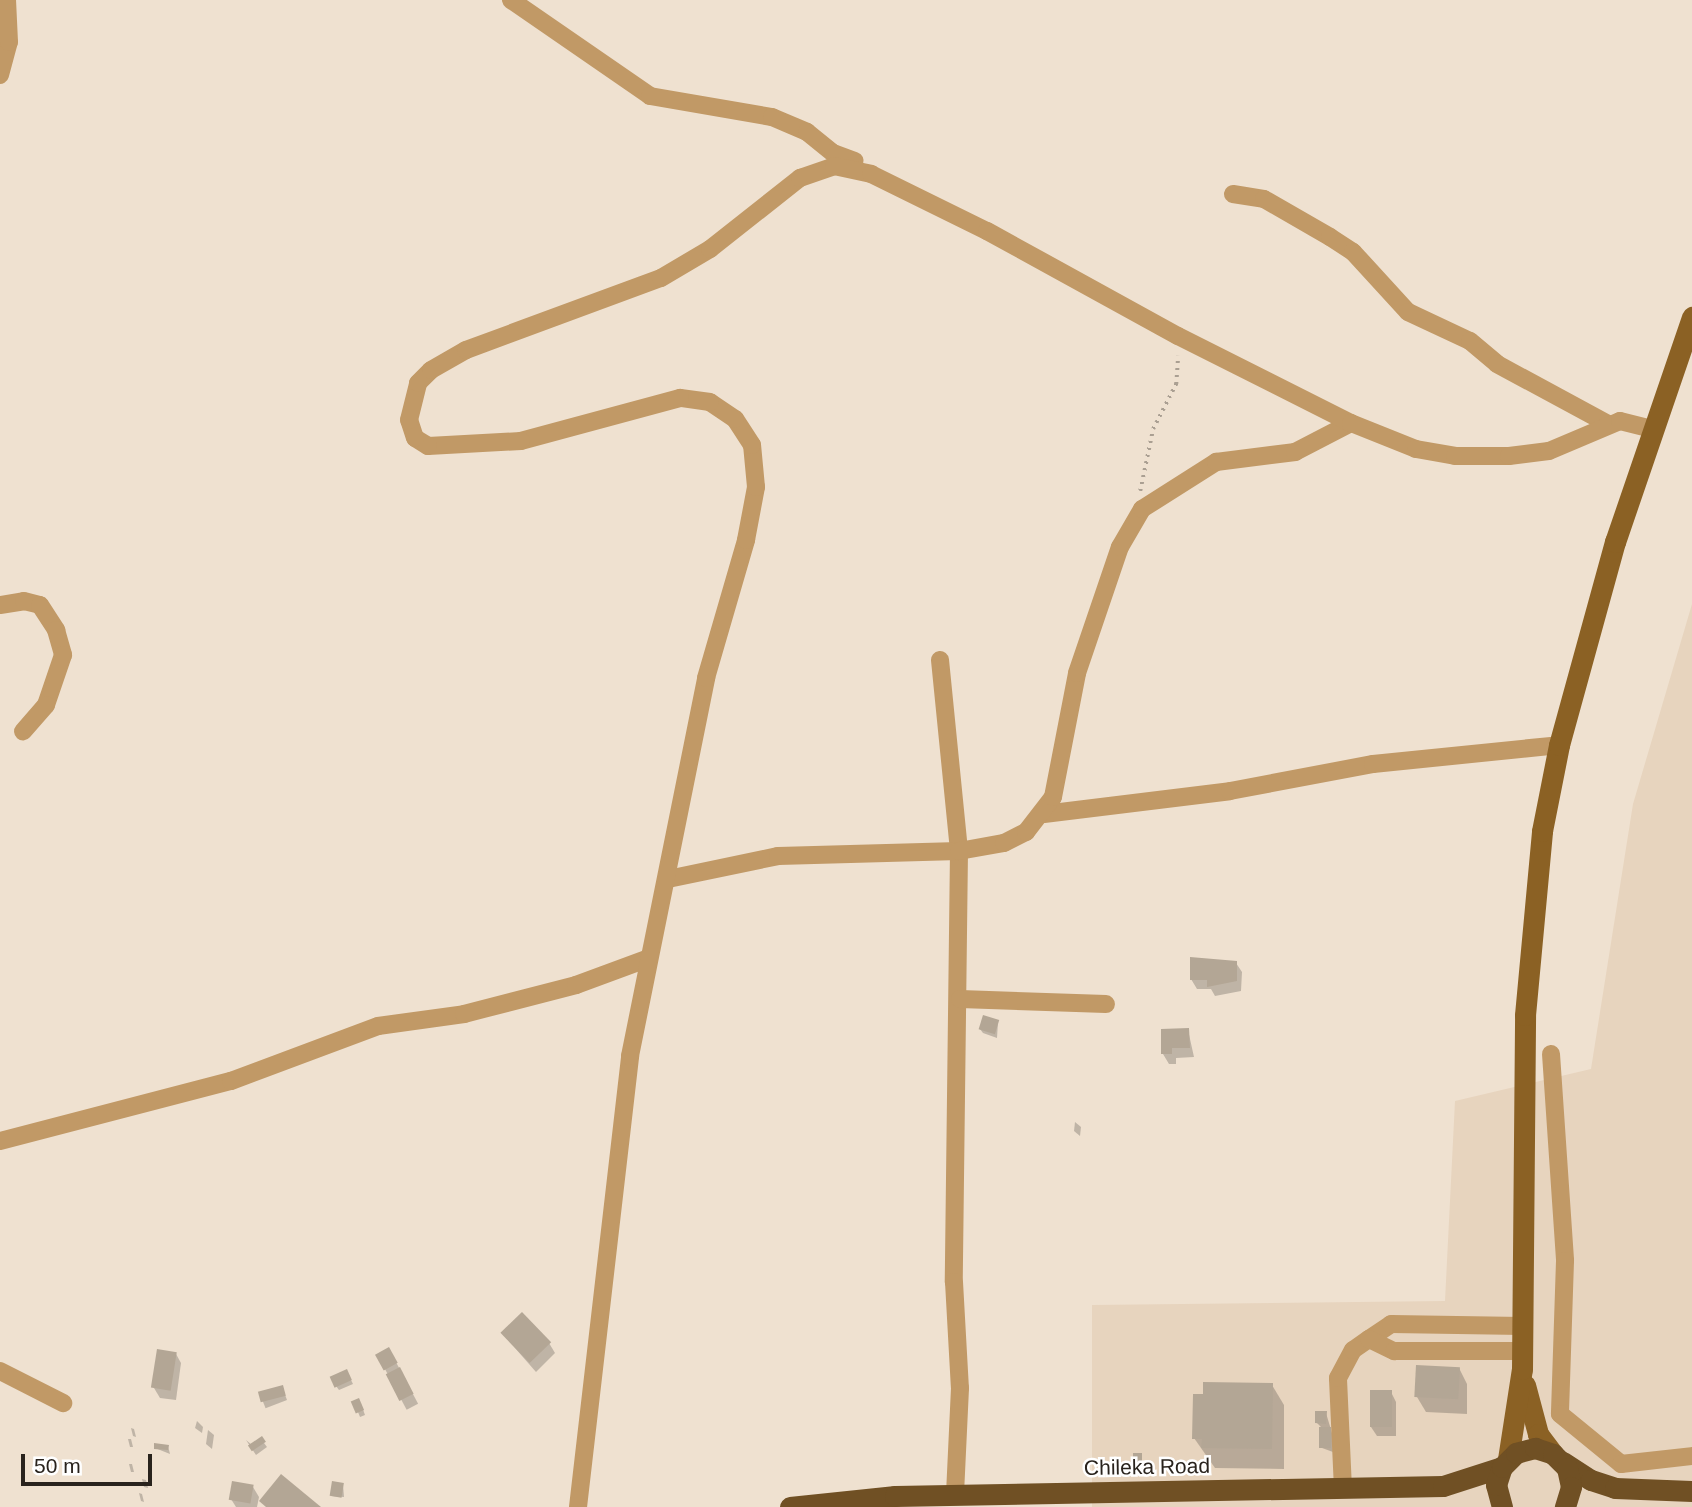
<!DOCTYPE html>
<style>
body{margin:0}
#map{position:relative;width:1692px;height:1507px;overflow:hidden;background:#efe1d0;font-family:Arial,sans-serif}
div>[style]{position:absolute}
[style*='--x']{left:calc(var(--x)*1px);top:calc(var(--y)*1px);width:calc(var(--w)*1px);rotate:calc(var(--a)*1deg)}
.built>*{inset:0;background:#e7d4be}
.shadow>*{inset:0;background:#0003;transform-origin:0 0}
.building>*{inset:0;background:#b3a695;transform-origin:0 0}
.path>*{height:3.5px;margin-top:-1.75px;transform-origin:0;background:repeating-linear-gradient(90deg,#aa9f92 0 2px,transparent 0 7px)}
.minor>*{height:18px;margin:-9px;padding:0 9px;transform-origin:9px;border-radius:9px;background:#c19966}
.major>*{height:21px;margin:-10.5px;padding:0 10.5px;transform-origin:10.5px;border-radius:10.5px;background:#8b6124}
.highway>*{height:21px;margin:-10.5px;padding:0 10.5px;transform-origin:10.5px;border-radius:10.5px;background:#705024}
span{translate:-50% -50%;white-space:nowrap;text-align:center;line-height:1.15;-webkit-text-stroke:5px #fff;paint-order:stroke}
.street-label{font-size:21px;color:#29231d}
.scale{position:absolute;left:21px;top:1454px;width:131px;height:32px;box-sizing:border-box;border:4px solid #29231d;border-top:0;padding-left:9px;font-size:21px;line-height:24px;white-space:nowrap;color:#29231d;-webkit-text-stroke:5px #fff;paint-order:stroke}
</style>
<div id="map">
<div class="built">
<div style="clip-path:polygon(1692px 604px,1692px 1507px,1092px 1507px,1092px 1305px,1445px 1301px,1455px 1101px,1591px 1069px,1633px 804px)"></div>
</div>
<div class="shadow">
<div style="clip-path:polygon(1192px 958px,1236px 963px,1242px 972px,1241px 991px,1215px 996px,1211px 989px,1197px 989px,1191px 979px)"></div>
<div style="clip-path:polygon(998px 1022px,997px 1038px,983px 1033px,980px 1029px)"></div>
<div style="clip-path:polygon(1188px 1030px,1194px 1057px,1176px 1058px,1176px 1064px,1169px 1064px,1163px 1054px)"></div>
<div style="clip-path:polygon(1075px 1122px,1081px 1127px,1080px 1136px,1074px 1131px)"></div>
<div style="clip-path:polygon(502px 1333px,549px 1343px,555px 1353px,536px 1372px)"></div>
<div style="left:389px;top:1349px;width:62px;height:13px;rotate:62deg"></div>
<div style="clip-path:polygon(176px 1354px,181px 1363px,176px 1400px,160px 1398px,154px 1388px)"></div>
<div style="clip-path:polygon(1459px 1368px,1467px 1384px,1467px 1414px,1426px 1412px,1417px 1397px)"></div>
<div style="clip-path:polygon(349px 1376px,353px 1384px,339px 1390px,336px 1386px)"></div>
<div style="clip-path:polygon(1272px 1385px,1284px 1405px,1284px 1469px,1215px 1468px,1194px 1438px)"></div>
<div style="left:282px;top:1387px;width:14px;height:23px;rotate:69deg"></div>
<div style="clip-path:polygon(1391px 1392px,1396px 1402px,1396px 1436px,1377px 1436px,1371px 1427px)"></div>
<div style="clip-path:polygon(354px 1402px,361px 1404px,365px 1415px,360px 1417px)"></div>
<div style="clip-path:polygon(1326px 1413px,1332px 1433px,1333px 1452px,1322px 1448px,1321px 1427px,1317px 1423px)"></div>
<div style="clip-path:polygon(197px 1421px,203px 1427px,202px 1433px,195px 1428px)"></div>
<div style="clip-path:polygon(131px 1428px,134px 1429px,136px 1437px,133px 1436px)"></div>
<div style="clip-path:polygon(208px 1430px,214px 1435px,212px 1449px,206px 1444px)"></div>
<div style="clip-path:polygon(128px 1439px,131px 1439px,133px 1447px,130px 1447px)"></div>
<div style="clip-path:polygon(261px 1439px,267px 1447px,256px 1455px,246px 1440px,252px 1445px)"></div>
<div style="clip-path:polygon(168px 1446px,170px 1454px,155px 1448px)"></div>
<div style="clip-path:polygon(1141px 1454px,1143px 1468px,1138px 1468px,1135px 1464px)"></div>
<div style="clip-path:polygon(129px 1464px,132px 1464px,134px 1472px,131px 1472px)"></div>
<div style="clip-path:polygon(142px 1479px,146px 1480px,148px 1488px,144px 1487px)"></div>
<div style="clip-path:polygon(333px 1483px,343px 1485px,344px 1497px,331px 1496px)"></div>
<div style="clip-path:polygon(253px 1487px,259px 1497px,257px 1507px,236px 1507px,231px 1499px)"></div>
<div style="clip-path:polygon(139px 1493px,142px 1494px,144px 1502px,141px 1501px)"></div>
</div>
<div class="building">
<div style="clip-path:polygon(1190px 957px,1237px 961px,1237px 981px,1207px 987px,1207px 980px,1190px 980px)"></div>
<div style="left:983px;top:1015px;width:17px;height:15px;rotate:17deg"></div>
<div style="clip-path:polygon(1189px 1028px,1190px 1048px,1172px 1048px,1172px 1054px,1161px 1054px,1161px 1029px)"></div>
<div style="left:522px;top:1312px;width:42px;height:30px;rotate:46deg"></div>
<div style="left:389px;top:1347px;width:18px;height:16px;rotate:61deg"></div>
<div style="left:157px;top:1349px;width:20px;height:39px;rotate:9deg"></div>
<div style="left:1416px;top:1365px;width:44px;height:32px;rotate:3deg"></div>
<div style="left:400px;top:1367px;width:30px;height:16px;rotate:63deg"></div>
<div style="left:347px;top:1369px;width:12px;height:19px;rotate:66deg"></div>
<div style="clip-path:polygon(1203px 1382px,1273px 1383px,1272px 1449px,1201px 1448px,1202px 1439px,1192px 1439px,1193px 1394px,1203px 1394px)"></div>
<div style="left:283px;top:1385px;width:11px;height:26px;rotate:75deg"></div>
<div style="left:1370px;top:1390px;width:22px;height:37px"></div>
<div style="left:359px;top:1398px;width:13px;height:9px;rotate:67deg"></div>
<div style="clip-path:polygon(1315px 1411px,1327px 1411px,1326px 1424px,1315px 1423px)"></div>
<div style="left:1331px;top:1427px;width:21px;height:12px;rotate:90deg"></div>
<div style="left:262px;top:1436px;width:7px;height:17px;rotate:56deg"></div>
<div style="clip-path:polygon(154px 1443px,169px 1445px,168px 1450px,154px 1449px)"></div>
<div style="left:1133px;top:1453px;width:9px;height:12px"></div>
<div style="clip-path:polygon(281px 1474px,321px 1507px,266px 1507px,259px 1501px)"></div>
<div style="left:232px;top:1481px;width:22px;height:19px;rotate:10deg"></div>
<div style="left:332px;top:1481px;width:12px;height:15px;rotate:9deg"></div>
</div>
<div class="path">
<div style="--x:1140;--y:491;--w:63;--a:-78.2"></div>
<div style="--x:1153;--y:429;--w:51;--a:-62.9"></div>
<div style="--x:1176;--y:384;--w:28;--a:-86"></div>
</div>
<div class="minor">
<div style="--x:511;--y:0;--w:169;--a:34.6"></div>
<div style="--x:650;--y:96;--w:124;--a:9.8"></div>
<div style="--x:772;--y:117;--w:38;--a:23"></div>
<div style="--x:807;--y:132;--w:33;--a:39"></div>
<div style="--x:833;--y:153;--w:23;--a:20"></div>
<div style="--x:0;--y:75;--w:34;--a:-75"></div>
<div style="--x:9;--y:42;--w:42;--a:-92.7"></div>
<div style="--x:1233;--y:194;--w:31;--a:9"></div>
<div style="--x:1264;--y:199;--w:76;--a:29.9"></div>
<div style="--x:1330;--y:237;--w:27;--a:33"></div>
<div style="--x:1353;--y:252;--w:81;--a:47.5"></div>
<div style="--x:1408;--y:312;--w:68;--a:25.1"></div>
<div style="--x:1470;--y:341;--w:35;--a:40"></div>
<div style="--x:1497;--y:364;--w:126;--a:28.4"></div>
<div style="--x:0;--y:605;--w:24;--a:-9"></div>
<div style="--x:24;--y:601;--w:16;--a:14"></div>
<div style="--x:40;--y:605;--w:30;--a:57"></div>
<div style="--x:56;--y:630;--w:26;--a:74"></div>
<div style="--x:63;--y:655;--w:53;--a:108.8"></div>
<div style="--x:46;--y:705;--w:35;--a:131"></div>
<div style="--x:940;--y:660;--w:192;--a:84.3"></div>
<div style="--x:959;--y:851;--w:431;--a:90.7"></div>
<div style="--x:954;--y:1282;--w:106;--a:86.8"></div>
<div style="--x:960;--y:1388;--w:107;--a:92.7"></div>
<div style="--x:1044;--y:814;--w:187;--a:-7"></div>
<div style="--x:1230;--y:791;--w:146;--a:-10.7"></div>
<div style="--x:1373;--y:764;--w:187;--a:-5.8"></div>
<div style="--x:668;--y:879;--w:112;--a:-11.8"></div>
<div style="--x:778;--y:856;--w:181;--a:-1.6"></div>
<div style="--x:959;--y:851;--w:46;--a:-10.1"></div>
<div style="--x:1004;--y:843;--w:25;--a:-27"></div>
<div style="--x:1026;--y:832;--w:44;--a:-52.4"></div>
<div style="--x:1053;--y:797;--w:126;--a:-79"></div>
<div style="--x:1077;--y:673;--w:133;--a:-71.2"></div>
<div style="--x:1120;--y:547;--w:44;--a:-59.9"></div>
<div style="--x:1142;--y:509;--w:88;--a:-32.4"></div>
<div style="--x:1216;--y:462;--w:80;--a:-7.2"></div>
<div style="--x:1295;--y:452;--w:63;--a:-27.4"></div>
<div style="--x:960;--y:999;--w:146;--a:2"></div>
<div style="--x:1551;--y:1054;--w:207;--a:86.1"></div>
<div style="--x:1565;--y:1261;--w:153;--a:91.9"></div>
<div style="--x:1560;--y:1414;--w:79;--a:39.3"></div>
<div style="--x:1621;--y:1464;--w:71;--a:-6.4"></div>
<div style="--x:0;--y:1141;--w:239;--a:-14.6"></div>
<div style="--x:231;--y:1081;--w:157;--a:-20.5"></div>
<div style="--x:378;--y:1026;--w:87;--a:-7.9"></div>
<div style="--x:464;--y:1014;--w:116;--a:-14.5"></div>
<div style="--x:576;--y:985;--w:78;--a:-20.3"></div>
<div style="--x:1369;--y:1339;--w:27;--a:-34"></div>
<div style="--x:1391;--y:1324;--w:132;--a:0.9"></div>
<div style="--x:0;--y:1371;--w:71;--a:26.9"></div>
<div style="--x:1343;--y:1489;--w:111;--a:-92.6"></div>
<div style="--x:1338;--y:1378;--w:32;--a:-62"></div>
<div style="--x:1353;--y:1350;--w:19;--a:-35"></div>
<div style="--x:1369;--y:1339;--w:28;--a:26"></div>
<div style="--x:1394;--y:1351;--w:127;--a:0"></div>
<div style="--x:578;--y:1507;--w:454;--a:-83.4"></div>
<div style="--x:630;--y:1056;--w:386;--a:-78.6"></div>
<div style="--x:706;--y:678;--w:144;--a:-73.8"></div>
<div style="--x:746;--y:540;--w:54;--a:-79.3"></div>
<div style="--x:756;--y:487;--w:42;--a:-95.4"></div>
<div style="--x:752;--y:445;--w:31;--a:-123"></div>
<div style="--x:735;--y:419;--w:30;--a:-146"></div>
<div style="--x:710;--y:402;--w:30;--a:-172"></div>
<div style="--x:680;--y:398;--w:165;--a:164.9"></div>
<div style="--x:521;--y:441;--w:93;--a:176.9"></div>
<div style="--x:428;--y:446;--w:15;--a:-148"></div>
<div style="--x:415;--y:438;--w:19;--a:-108"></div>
<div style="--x:409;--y:420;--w:38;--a:-76"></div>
<div style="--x:418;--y:383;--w:18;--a:-45"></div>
<div style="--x:431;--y:370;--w:40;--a:-29.7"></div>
<div style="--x:466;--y:350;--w:208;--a:-20.3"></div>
<div style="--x:661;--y:278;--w:57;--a:-30.6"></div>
<div style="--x:710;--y:249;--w:115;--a:-38.3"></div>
<div style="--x:800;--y:178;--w:36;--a:-19"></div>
<div style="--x:834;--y:166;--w:38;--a:12"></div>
<div style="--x:871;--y:174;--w:129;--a:26.2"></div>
<div style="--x:987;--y:231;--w:218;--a:28.8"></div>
<div style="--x:1178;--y:336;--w:194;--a:26.7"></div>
<div style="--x:1351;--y:423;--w:70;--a:21.8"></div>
<div style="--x:1416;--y:449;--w:40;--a:10"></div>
<div style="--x:1455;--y:456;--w:54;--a:0"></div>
<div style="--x:1509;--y:456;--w:40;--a:-7.1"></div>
<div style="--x:1549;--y:451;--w:77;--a:-22.9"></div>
<div style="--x:1620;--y:421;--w:33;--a:14"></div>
</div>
<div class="major">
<div style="--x:1525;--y:1385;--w:51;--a:75.1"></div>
<div style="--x:1538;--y:1434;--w:25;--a:53"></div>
<div style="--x:1508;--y:1459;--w:91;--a:-81.2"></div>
<div style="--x:1522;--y:1369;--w:354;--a:-89.5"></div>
<div style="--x:1525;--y:1015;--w:185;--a:-84.7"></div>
<div style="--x:1542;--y:831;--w:88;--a:-78.8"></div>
<div style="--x:1559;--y:745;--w:211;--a:-74.6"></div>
<div style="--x:1615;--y:542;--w:238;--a:-71.1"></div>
</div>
<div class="highway">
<div style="--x:1563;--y:1462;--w:33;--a:33"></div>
<div style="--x:1591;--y:1480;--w:25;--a:18"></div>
<div style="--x:1615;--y:1488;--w:77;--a:2.2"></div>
<div style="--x:790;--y:1507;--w:106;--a:-6"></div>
<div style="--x:895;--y:1496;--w:548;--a:-1.05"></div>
<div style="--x:1443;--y:1486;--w:62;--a:-17.9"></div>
<div style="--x:1502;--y:1507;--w:23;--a:-105"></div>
<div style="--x:1496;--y:1485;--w:19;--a:-72"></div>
<div style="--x:1502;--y:1467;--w:20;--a:-45"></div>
<div style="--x:1516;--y:1453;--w:20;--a:-15"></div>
<div style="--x:1535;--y:1448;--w:19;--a:18"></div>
<div style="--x:1553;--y:1454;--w:20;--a:45"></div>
<div style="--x:1567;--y:1468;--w:19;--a:78"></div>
<div style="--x:1571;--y:1487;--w:21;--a:107"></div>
</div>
<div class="street-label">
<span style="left:1147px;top:1467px;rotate:-1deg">Chileka Road</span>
</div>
<div class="scale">50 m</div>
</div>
